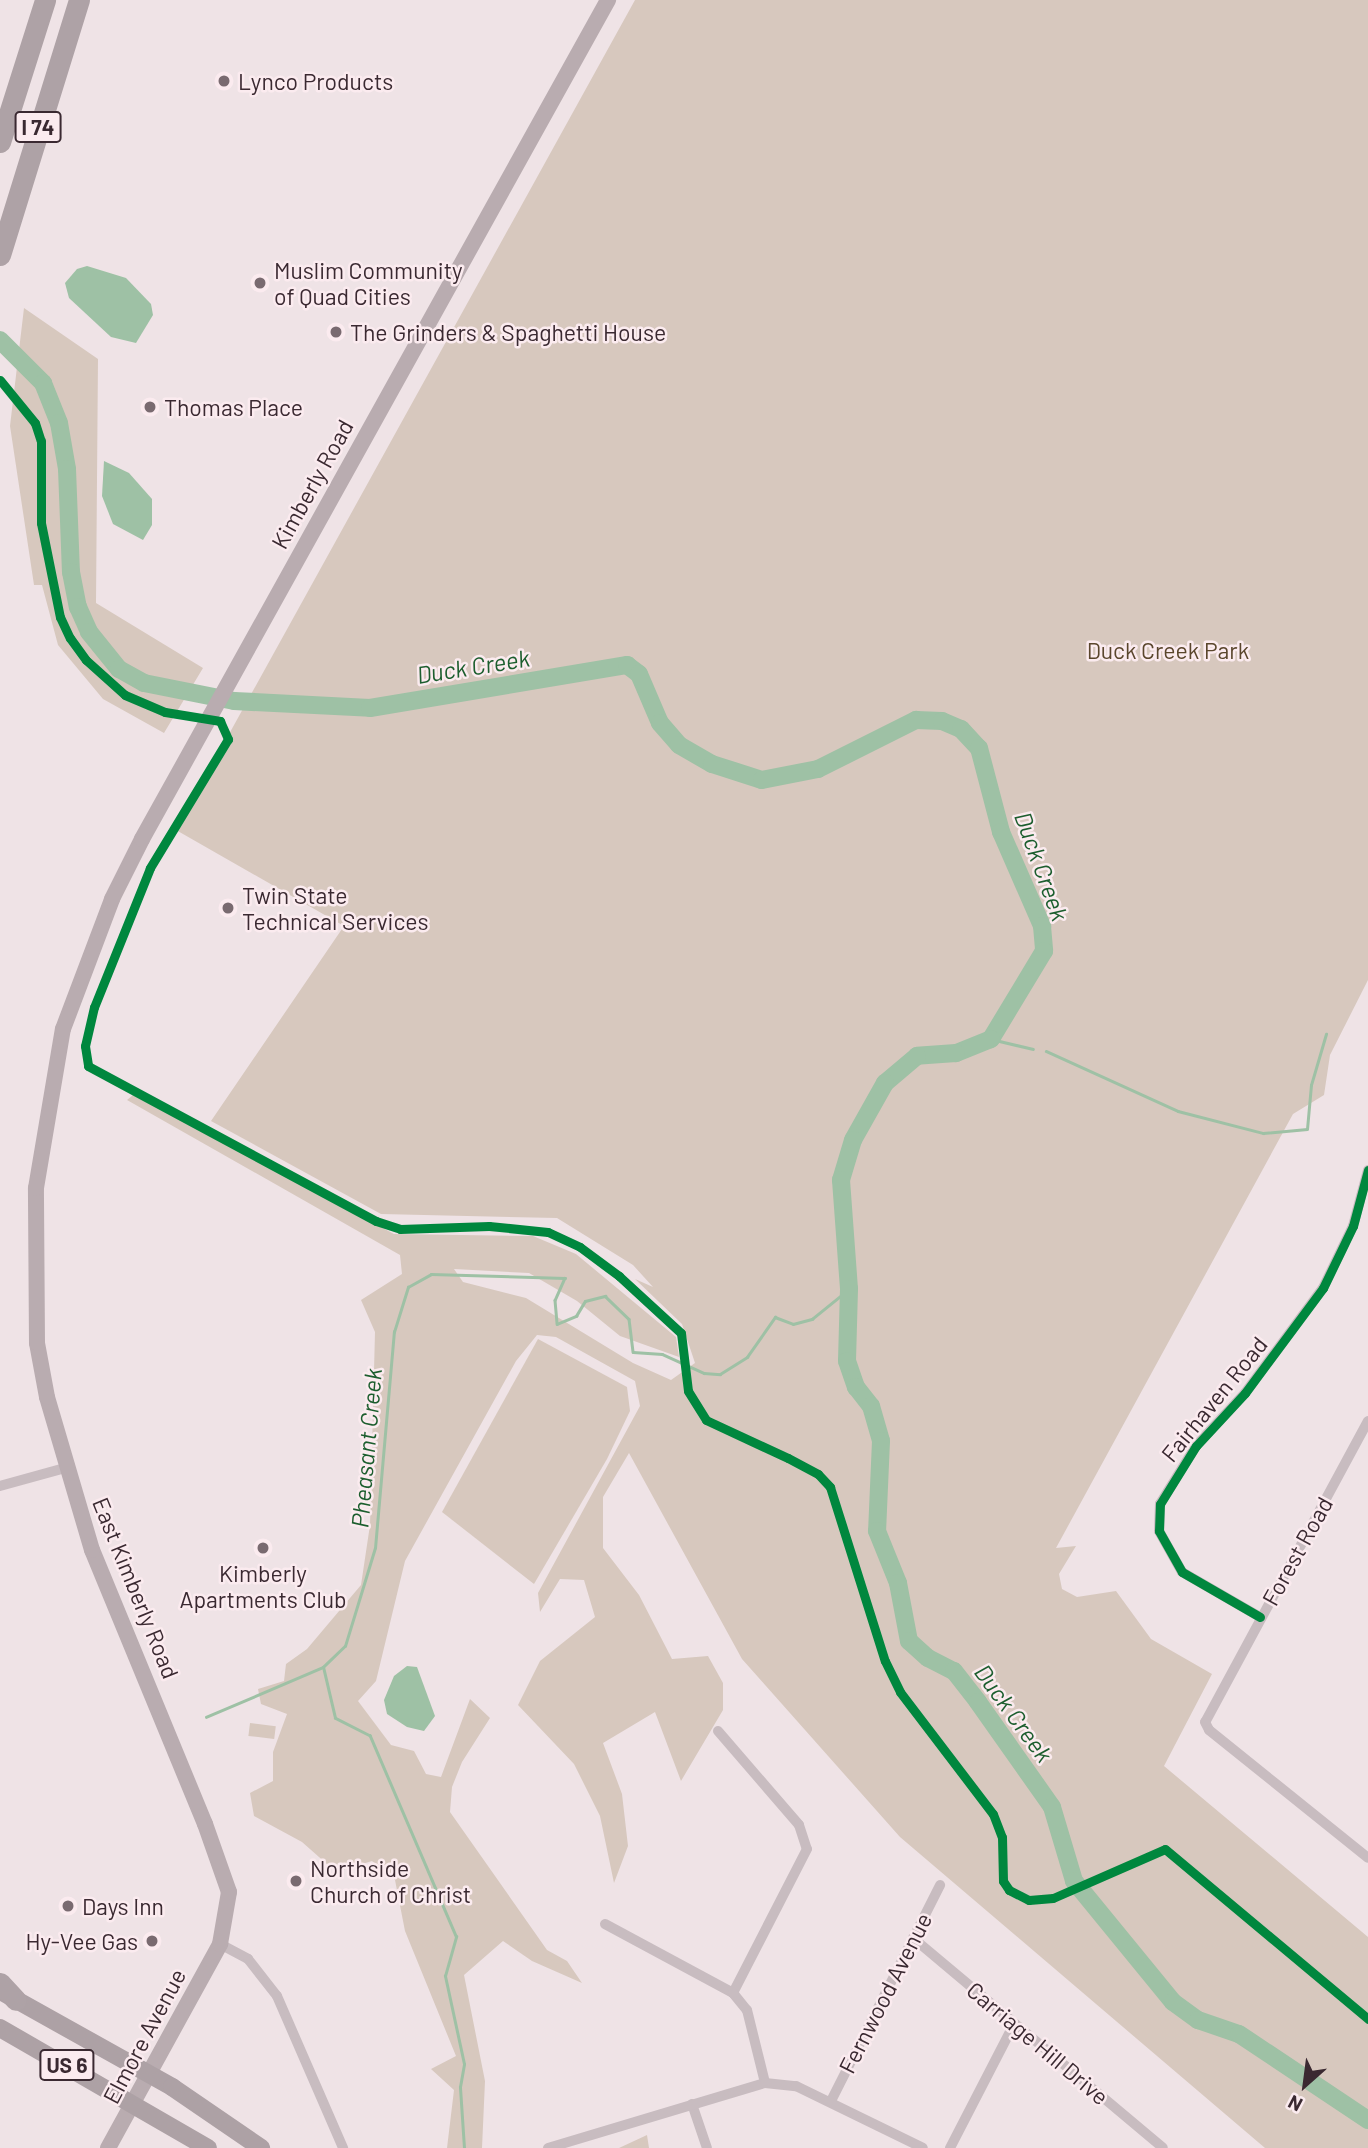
<!DOCTYPE html>
<style>
body{margin:0}
#map{position:relative;width:1368px;height:2148px;overflow:hidden;background:#efe3e6;font-family:Barlow,sans-serif}
div>[style]{position:absolute}
[style*='--x']{left:calc(var(--x)*1px);top:calc(var(--y)*1px);width:calc(var(--w)*1px);rotate:calc(var(--a)*1deg)}
.green>*{inset:0;background:#d7c8be;transform-origin:0 0}
.water>*{inset:0;background:#9ec1a5}
.stream>*{height:2.5px;margin:-1.25px;padding:0 1.25px;transform-origin:1.25px;border-radius:1.25px;background:#9ec1a5}
.river>*{height:18px;margin:-9px;padding:0 9px;transform-origin:9px;border-radius:9px;background:#9ec1a5}
.minor>*{height:10px;margin:-5px;padding:0 5px;transform-origin:5px;border-radius:5px;background:#c8bcc0}
.secondary>*{height:16px;margin:-8px;padding:0 8px;transform-origin:8px;border-radius:8px;background:#b9acb0}
.primary>*{height:18px;margin:-9px;padding:0 9px;transform-origin:9px;border-radius:9px;background:#ada1a5}
.motorway>*{height:21px;margin:-10.5px;padding:0 10.5px;transform-origin:10.5px;border-radius:10.5px;background:#aea2a6}
.cycleway>*{height:9px;margin:-4.5px;padding:0 4.5px;transform-origin:4.5px;border-radius:4.5px;background:#00873e}
.dots>*{width:19px;height:19px;translate:-50% -50%;box-sizing:border-box;border:4px solid #fbebef;border-radius:50%}
span{translate:-50% -50%;white-space:nowrap;text-align:center;line-height:1.15;-webkit-text-stroke:5px #fbebef;paint-order:stroke}
.shield-label span{padding:2px 5px;background:#fbebef;border:2px solid;border-radius:5px;-webkit-text-stroke-width:0}
.shield-label{font-size:21px;color:#3a2931;font-weight:700}
.poi-label{font-size:23px;color:#3a2931}
.left{translate:0 -50%;text-align:left}
.right{translate:-100% -50%;text-align:right}
.street-label{font-size:23px;color:#3a2931}
.park-label{font-size:23px;color:#5a462c}
.water-label{font-size:24px;color:#1c5e2e;font-style:italic}
.north{position:absolute;left:1270px;top:2050px;width:70px;height:70px;-webkit-text-stroke:5px #fbebef;paint-order:stroke;rotate:208deg;font-size:19px;font-weight:700;line-height:28px;text-align:center;color:#3a2931}
.north::after{content:'';display:block;margin:auto;width:24px;height:32px;background:#3a2931;clip-path:polygon(50% 0,100% 100%,50% 72%,0 100%)}
</style>
<div id="map">
<div class="green">
<div style="clip-path:polygon(635px 0,1368px 0,1368px 980px,1330px 1055px,1324px 1095px,1293px 1114px,1056px 1548px,1076px 1546px,1059px 1574px,1062px 1589px,1077px 1597px,1116px 1591px,1151px 1639px,1212px 1674px,1164px 1766px,1368px 1937px,1368px 2148px,1265px 2148px,900px 1837px,742px 1659px,629px 1453px,603px 1497px,603px 1548px,639px 1595px,672px 1659px,708px 1656px,723px 1683px,723px 1710px,681px 1781px,655px 1712px,603px 1743px,622px 1794px,628px 1846px,614px 1883px,600px 1816px,574px 1764px,518px 1705px,540px 1661px,595px 1617px,584px 1580px,560px 1579px,540px 1612px,538px 1593px,640px 1406px,635px 1381px,556px 1337px,537px 1335px,516px 1361px,405px 1561px,376px 1681px,358px 1701px,391px 1745px,414px 1751px,426px 1774px,441px 1777px,470px 1699px,490px 1718px,462px 1762px,452px 1787px,450px 1812px,547px 1950px,567px 1961px,582px 1983px,532px 1961px,503px 1941px,464px 1975px,485px 2081px,482px 2148px,447px 2148px,454px 2090px,431px 2069px,456px 2056px,405px 1931px,395px 1880px,372px 1861px,336px 1872px,302px 1842px,254px 1816px,250px 1793px,273px 1781px,273px 1752px,287px 1714px,261px 1704px,258px 1689px,284px 1681px,286px 1664px,307px 1649px,361px 1585px,370px 1525px,375px 1332px,361px 1300px,402px 1274px,400px 1255px,127px 1100px,133px 1095px,394px 1234px,533px 1236px,576px 1254px,676px 1337px,679px 1357px,620px 1336px,577px 1301px,529px 1273px,454px 1269px,463px 1282px,526px 1298px,633px 1363px,671px 1380px,695px 1363px,682px 1324px,635px 1279px,653px 1287px,633px 1265px,557px 1218px,381px 1214px,211px 1121px,344px 926px,176px 830px)"></div>
<div style="clip-path:polygon(24px 308px,98px 359px,96px 603px,203px 668px,164px 733px,103px 699px,58px 645px,42px 585px,34px 585px,10px 426px)"></div>
<div style="clip-path:polygon(538px 1339px,627px 1387px,630px 1411px,607px 1459px,534px 1584px,442px 1512px)"></div>
<div style="left:250px;top:1723px;width:26px;height:13px;rotate:7deg"></div>
<div style="clip-path:polygon(647px 2135px,649px 2148px,619px 2148px)"></div>
</div>
<div class="water">
<div style="clip-path:polygon(87px 266px,126px 278px,151px 304px,153px 315px,136px 343px,111px 337px,69px 298px,65px 283px,77px 269px)"></div>
<div style="clip-path:polygon(104px 461px,129px 473px,152px 499px,152px 525px,143px 540px,113px 524px,102px 496px)"></div>
<div style="clip-path:polygon(407px 1666px,417px 1667px,435px 1716px,424px 1731px,407px 1727px,387px 1714px,384px 1700px,394px 1676px)"></div>
</div>
<div class="stream">
<div style="--x:991;--y:1039;--w:43;--a:13.4"></div>
<div style="--x:1046;--y:1051;--w:145;--a:24.4"></div>
<div style="--x:1178;--y:1111;--w:88;--a:14.5"></div>
<div style="--x:1263;--y:1133;--w:44;--a:-5.2"></div>
<div style="--x:1307;--y:1129;--w:44;--a:-84.8"></div>
<div style="--x:1311;--y:1085;--w:53;--a:-73.6"></div>
<div style="--x:206;--y:1717;--w:127;--a:-23.1"></div>
<div style="--x:464;--y:2148;--w:61;--a:-93.8"></div>
<div style="--x:460;--y:2087;--w:23;--a:-80"></div>
<div style="--x:464;--y:2064;--w:90;--a:-102.2"></div>
<div style="--x:445;--y:1976;--w:41;--a:-74.2"></div>
<div style="--x:456;--y:1937;--w:219;--a:-113.2"></div>
<div style="--x:370;--y:1736;--w:39;--a:-153"></div>
<div style="--x:335;--y:1718;--w:52;--a:-103.2"></div>
<div style="--x:323;--y:1667;--w:30;--a:-44"></div>
<div style="--x:345;--y:1646;--w:102;--a:-73"></div>
<div style="--x:375;--y:1548;--w:217;--a:-85"></div>
<div style="--x:394;--y:1332;--w:47;--a:-72.7"></div>
<div style="--x:408;--y:1287;--w:26;--a:-29"></div>
<div style="--x:431;--y:1274;--w:134;--a:1.7"></div>
<div style="--x:565;--y:1278;--w:24;--a:114"></div>
<div style="--x:555;--y:1300;--w:24;--a:85"></div>
<div style="--x:557;--y:1324;--w:21;--a:-23"></div>
<div style="--x:576;--y:1316;--w:17;--a:-59"></div>
<div style="--x:585;--y:1301;--w:21;--a:-14"></div>
<div style="--x:605;--y:1296;--w:33;--a:44"></div>
<div style="--x:629;--y:1319;--w:33;--a:83"></div>
<div style="--x:633;--y:1352;--w:29;--a:4"></div>
<div style="--x:662;--y:1354;--w:46;--a:24.3"></div>
<div style="--x:704;--y:1373;--w:16;--a:4"></div>
<div style="--x:720;--y:1374;--w:32;--a:-32"></div>
<div style="--x:747;--y:1357;--w:49;--a:-55"></div>
<div style="--x:775;--y:1317;--w:19;--a:21"></div>
<div style="--x:793;--y:1324;--w:20;--a:-15"></div>
<div style="--x:812;--y:1319;--w:48;--a:-39"></div>
</div>
<div class="river">
<div style="--x:0;--y:340;--w:61;--a:45"></div>
<div style="--x:43;--y:383;--w:43;--a:68.2"></div>
<div style="--x:59;--y:423;--w:47;--a:80.1"></div>
<div style="--x:67;--y:469;--w:103;--a:87.8"></div>
<div style="--x:71;--y:572;--w:36;--a:79"></div>
<div style="--x:78;--y:607;--w:27;--a:66"></div>
<div style="--x:89;--y:632;--w:48;--a:51"></div>
<div style="--x:119;--y:669;--w:29;--a:29"></div>
<div style="--x:144;--y:683;--w:92;--a:11.3"></div>
<div style="--x:234;--y:701;--w:136;--a:2.9"></div>
<div style="--x:370;--y:708;--w:261;--a:-9.5"></div>
<div style="--x:627;--y:665;--w:15;--a:37"></div>
<div style="--x:639;--y:674;--w:53;--a:66.8"></div>
<div style="--x:660;--y:723;--w:29;--a:49"></div>
<div style="--x:679;--y:745;--w:38;--a:30"></div>
<div style="--x:712;--y:764;--w:52;--a:17.7"></div>
<div style="--x:762;--y:780;--w:57;--a:-11.1"></div>
<div style="--x:818;--y:769;--w:110;--a:-26.6"></div>
<div style="--x:916;--y:720;--w:26;--a:2"></div>
<div style="--x:942;--y:721;--w:21;--a:23"></div>
<div style="--x:961;--y:729;--w:26;--a:47"></div>
<div style="--x:979;--y:748;--w:87;--a:75.3"></div>
<div style="--x:1001;--y:832;--w:103;--a:66.4"></div>
<div style="--x:1042;--y:926;--w:25;--a:85"></div>
<div style="--x:1044;--y:951;--w:103;--a:121.1"></div>
<div style="--x:991;--y:1039;--w:38;--a:158"></div>
<div style="--x:956;--y:1053;--w:39;--a:176"></div>
<div style="--x:917;--y:1056;--w:42;--a:139.8"></div>
<div style="--x:885;--y:1083;--w:65;--a:119.3"></div>
<div style="--x:853;--y:1140;--w:42;--a:106.7"></div>
<div style="--x:841;--y:1180;--w:109;--a:85.8"></div>
<div style="--x:849;--y:1289;--w:72;--a:91.6"></div>
<div style="--x:847;--y:1361;--w:28;--a:71"></div>
<div style="--x:856;--y:1387;--w:24;--a:52"></div>
<div style="--x:871;--y:1406;--w:36;--a:74"></div>
<div style="--x:881;--y:1441;--w:90;--a:92.5"></div>
<div style="--x:877;--y:1531;--w:56;--a:68"></div>
<div style="--x:898;--y:1583;--w:59;--a:79.3"></div>
<div style="--x:909;--y:1641;--w:25;--a:42"></div>
<div style="--x:928;--y:1658;--w:29;--a:27"></div>
<div style="--x:954;--y:1671;--w:39;--a:52"></div>
<div style="--x:978;--y:1702;--w:128;--a:54.8"></div>
<div style="--x:1052;--y:1807;--w:77;--a:73.4"></div>
<div style="--x:1074;--y:1881;--w:156;--a:50.7"></div>
<div style="--x:1173;--y:2002;--w:31;--a:36"></div>
<div style="--x:1198;--y:2020;--w:43;--a:18.9"></div>
<div style="--x:1239;--y:2034;--w:155;--a:33.7"></div>
</div>
<div class="minor">
<div style="--x:1368;--y:1421;--w:342;--a:118.4"></div>
<div style="--x:1205;--y:1722;--w:9;--a:63"></div>
<div style="--x:1209;--y:1730;--w:204;--a:38.8"></div>
<div style="--x:0;--y:1486;--w:67;--a:-15.5"></div>
<div style="--x:1260;--y:1617;--w:90;--a:-150"></div>
<div style="--x:1182;--y:1572;--w:47;--a:-119.3"></div>
<div style="--x:1159;--y:1531;--w:27;--a:-88"></div>
<div style="--x:1160;--y:1504;--w:68;--a:-58.2"></div>
<div style="--x:1196;--y:1446;--w:72;--a:-47.2"></div>
<div style="--x:1245;--y:1393;--w:131;--a:-53.4"></div>
<div style="--x:1323;--y:1288;--w:69;--a:-64.2"></div>
<div style="--x:1353;--y:1226;--w:58;--a:-75"></div>
<div style="--x:718;--y:1731;--w:124;--a:49.2"></div>
<div style="--x:799;--y:1825;--w:25;--a:72"></div>
<div style="--x:807;--y:1849;--w:162;--a:117.2"></div>
<div style="--x:605;--y:1924;--w:145;--a:28.3"></div>
<div style="--x:733;--y:1993;--w:22;--a:51"></div>
<div style="--x:747;--y:2010;--w:75;--a:76.1"></div>
<div style="--x:913;--y:1938;--w:326;--a:40"></div>
<div style="--x:220;--y:1944;--w:32;--a:28"></div>
<div style="--x:248;--y:1959;--w:47;--a:51.9"></div>
<div style="--x:277;--y:1996;--w:166;--a:66.5"></div>
<div style="--x:831;--y:2101;--w:242;--a:-63.2"></div>
<div style="--x:692;--y:2104;--w:46;--a:71.2"></div>
<div style="--x:548;--y:2148;--w:227;--a:-16.7"></div>
<div style="--x:765;--y:2083;--w:31;--a:6"></div>
<div style="--x:796;--y:2086;--w:141;--a:26"></div>
<div style="--x:950;--y:2148;--w:140;--a:-62.7"></div>
</div>
<div class="secondary">
<div style="--x:108;--y:2148;--w:233;--a:-61.2"></div>
<div style="--x:220;--y:1944;--w:53;--a:-80.2"></div>
<div style="--x:229;--y:1892;--w:72;--a:-109.4"></div>
<div style="--x:205;--y:1824;--w:296;--a:-112.4"></div>
<div style="--x:92;--y:1550;--w:159;--a:-106.4"></div>
<div style="--x:47;--y:1397;--w:55;--a:-100.5"></div>
<div style="--x:37;--y:1343;--w:155;--a:-90.4"></div>
<div style="--x:36;--y:1188;--w:161;--a:-80.4"></div>
<div style="--x:63;--y:1029;--w:139;--a:-69.3"></div>
<div style="--x:112;--y:899;--w:67;--a:-63.4"></div>
<div style="--x:142;--y:839;--w:960;--a:-60.95"></div>
</div>
<div class="primary">
<div style="--x:4;--y:1993;--w:193;--a:29.2"></div>
<div style="--x:172;--y:2087;--w:108;--a:34.4"></div>
<div style="--x:0;--y:2028;--w:240;--a:30"></div>
</div>
<div class="motorway">
<div style="--x:0;--y:142;--w:149;--a:-72.4"></div>
<div style="--x:0;--y:255;--w:267;--a:-72.8"></div>
<div style="--x:0;--y:1983;--w:23;--a:47"></div>
</div>
<div class="cycleway">
<div style="--x:0;--y:380;--w:55;--a:50.9"></div>
<div style="--x:35;--y:423;--w:19;--a:72"></div>
<div style="--x:41;--y:441;--w:82;--a:90"></div>
<div style="--x:41;--y:523;--w:96;--a:78.6"></div>
<div style="--x:60;--y:617;--w:23;--a:65"></div>
<div style="--x:70;--y:638;--w:27;--a:54"></div>
<div style="--x:86;--y:660;--w:52;--a:41.9"></div>
<div style="--x:125;--y:695;--w:43;--a:23"></div>
<div style="--x:165;--y:712;--w:56;--a:9.3"></div>
<div style="--x:220;--y:721;--w:20;--a:66"></div>
<div style="--x:228;--y:739;--w:151;--a:121.2"></div>
<div style="--x:150;--y:868;--w:150;--a:111.9"></div>
<div style="--x:94;--y:1007;--w:40;--a:103"></div>
<div style="--x:85;--y:1046;--w:20;--a:81"></div>
<div style="--x:88;--y:1066;--w:327;--a:28.3"></div>
<div style="--x:376;--y:1221;--w:25;--a:18"></div>
<div style="--x:400;--y:1229;--w:89;--a:-1.9"></div>
<div style="--x:489;--y:1226;--w:59;--a:5.8"></div>
<div style="--x:548;--y:1232;--w:35;--a:25"></div>
<div style="--x:580;--y:1247;--w:49;--a:36.6"></div>
<div style="--x:619;--y:1276;--w:84;--a:42.6"></div>
<div style="--x:681;--y:1333;--w:58;--a:83.1"></div>
<div style="--x:688;--y:1391;--w:34;--a:58"></div>
<div style="--x:706;--y:1420;--w:90;--a:24.9"></div>
<div style="--x:788;--y:1458;--w:34;--a:28"></div>
<div style="--x:818;--y:1474;--w:18;--a:47"></div>
<div style="--x:830;--y:1487;--w:182;--a:72.5"></div>
<div style="--x:885;--y:1661;--w:34;--a:64"></div>
<div style="--x:900;--y:1692;--w:153;--a:52.7"></div>
<div style="--x:993;--y:1814;--w:25;--a:69"></div>
<div style="--x:1002;--y:1837;--w:44;--a:88.7"></div>
<div style="--x:1003;--y:1881;--w:11;--a:56"></div>
<div style="--x:1009;--y:1890;--w:22;--a:27"></div>
<div style="--x:1029;--y:1900;--w:24;--a:-5"></div>
<div style="--x:1053;--y:1898;--w:122;--a:-23.6"></div>
<div style="--x:1165;--y:1849;--w:265;--a:39.9"></div>
<div style="--x:1260;--y:1617;--w:90;--a:-150"></div>
<div style="--x:1182;--y:1572;--w:47;--a:-119.3"></div>
<div style="--x:1159;--y:1531;--w:27;--a:-88"></div>
<div style="--x:1160;--y:1504;--w:68;--a:-58.2"></div>
<div style="--x:1196;--y:1446;--w:72;--a:-47.2"></div>
<div style="--x:1245;--y:1393;--w:131;--a:-53.4"></div>
<div style="--x:1323;--y:1288;--w:69;--a:-64.2"></div>
<div style="--x:1353;--y:1226;--w:58;--a:-75"></div>
</div>
<div class="dots">
<div style="left:224px;top:81px;background:#796a70"></div>
<div style="left:260px;top:283px;background:#796a70"></div>
<div style="left:336px;top:332px;background:#796a70"></div>
<div style="left:150px;top:407px;background:#796a70"></div>
<div style="left:228px;top:908px;background:#796a70"></div>
<div style="left:263px;top:1548px;background:#796a70"></div>
<div style="left:296px;top:1881px;background:#796a70"></div>
<div style="left:68px;top:1906px;background:#796a70"></div>
<div style="left:152px;top:1941px;background:#796a70"></div>
</div>
<div class="shield-label">
<span style="left:38px;top:127px">I 74</span>
<span style="left:67px;top:2065px">US 6</span>
</div>
<div class="poi-label">
<span class="left" style="left:238px;top:81px">Lynco Products</span>
<span class="left" style="left:274px;top:283px">Muslim Community<br>of Quad Cities</span>
<span class="left" style="left:350px;top:332px">The Grinders &amp; Spaghetti House</span>
<span class="left" style="left:164px;top:407px">Thomas Place</span>
<span class="left" style="left:242px;top:908px">Twin State<br>Technical Services</span>
<span style="left:263px;top:1586px">Kimberly<br>Apartments Club</span>
<span class="left" style="left:310px;top:1881px">Northside<br>Church of Christ</span>
<span class="left" style="left:82px;top:1906px">Days Inn</span>
<span class="right" style="left:138px;top:1941px">Hy-Vee Gas</span>
</div>
<div class="street-label">
<span style="left:312px;top:484px;rotate:-61deg">Kimberly Road</span>
<span style="left:1214px;top:1399px;rotate:-51deg">Fairhaven Road</span>
<span style="left:1297px;top:1551px;rotate:-61deg">Forest Road</span>
<span style="left:136px;top:1588px;rotate:68deg">East Kimberly Road</span>
<span style="left:885px;top:1993px;rotate:-63deg">Fernwood Avenue</span>
<span style="left:144px;top:2036px;rotate:-62deg">Elmore Avenue</span>
<span style="left:1038px;top:2043px;rotate:40deg">Carriage Hill Drive</span>
</div>
<div class="park-label">
<span style="left:1168px;top:650px">Duck Creek Park</span>
</div>
<div class="water-label">
<span style="left:473px;top:666px;rotate:-9deg">Duck Creek</span>
<span style="left:1042px;top:866px;rotate:70deg">Duck Creek</span>
<span style="left:366px;top:1448px;rotate:-85deg">Pheasant Creek</span>
<span style="left:1014px;top:1713px;rotate:54deg">Duck Creek</span>
</div>
<div class="north">N</div>
</div>
